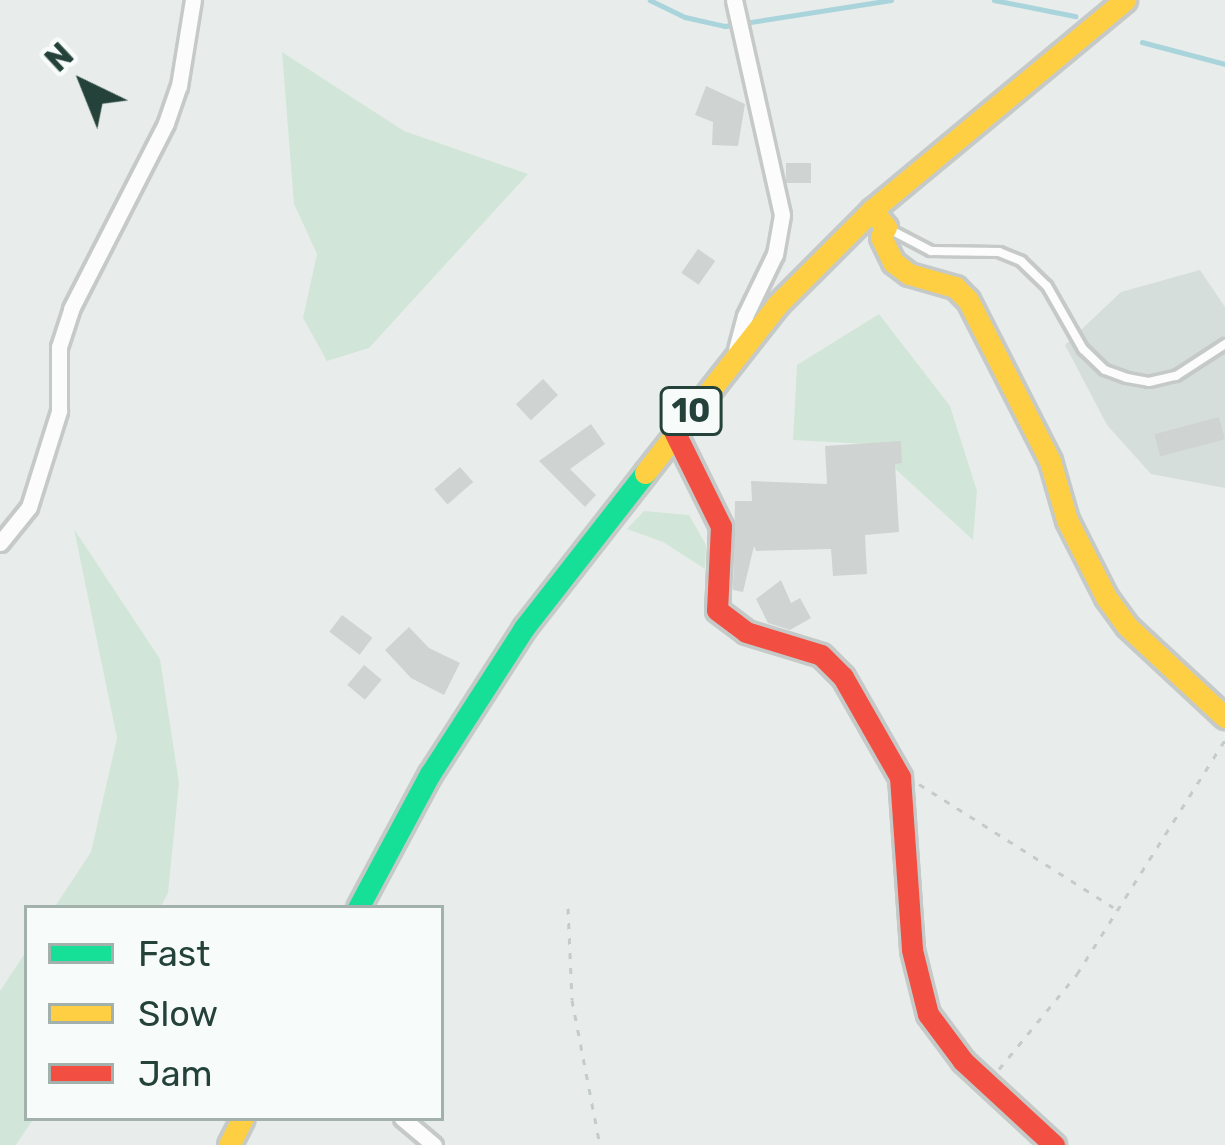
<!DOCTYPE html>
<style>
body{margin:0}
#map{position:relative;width:1225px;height:1145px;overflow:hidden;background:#e8edeb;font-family:Rubik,sans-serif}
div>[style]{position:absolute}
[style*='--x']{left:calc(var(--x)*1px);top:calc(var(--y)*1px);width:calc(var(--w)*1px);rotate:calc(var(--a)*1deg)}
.built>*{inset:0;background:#d6dedb}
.green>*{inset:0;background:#d1e6d8}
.stream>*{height:4.5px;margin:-2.25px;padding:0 2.25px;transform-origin:2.25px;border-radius:2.25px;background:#a9d4db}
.building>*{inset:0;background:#cfd4d2;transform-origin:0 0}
.path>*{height:3px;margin-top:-1.5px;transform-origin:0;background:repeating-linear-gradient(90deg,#c3ccca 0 6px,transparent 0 15px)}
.roads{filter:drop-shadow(3px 0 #c5cac8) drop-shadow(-3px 0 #c5cac8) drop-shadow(0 3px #c5cac8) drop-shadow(0 -3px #c5cac8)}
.lane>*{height:8px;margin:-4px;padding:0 4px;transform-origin:4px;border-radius:4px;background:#fcfcfc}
.street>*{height:15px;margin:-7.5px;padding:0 7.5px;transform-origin:7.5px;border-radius:7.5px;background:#fcfcfc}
.fast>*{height:21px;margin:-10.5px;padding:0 10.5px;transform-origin:10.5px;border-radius:10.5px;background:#16e098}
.slow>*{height:21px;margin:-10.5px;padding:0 10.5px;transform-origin:10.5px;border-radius:10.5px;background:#ffcf43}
.jam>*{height:21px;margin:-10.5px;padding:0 10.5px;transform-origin:10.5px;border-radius:10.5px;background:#f24e42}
span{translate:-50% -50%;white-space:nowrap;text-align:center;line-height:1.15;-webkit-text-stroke:9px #f7fbf9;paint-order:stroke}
.shield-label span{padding:3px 9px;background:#f7fbf9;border:3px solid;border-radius:9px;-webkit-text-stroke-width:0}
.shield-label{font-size:33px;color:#24423a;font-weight:700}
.legend{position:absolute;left:24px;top:905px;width:420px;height:216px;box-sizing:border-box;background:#f7fbf9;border:3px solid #a3b1ad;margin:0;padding:15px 21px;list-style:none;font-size:36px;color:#24423a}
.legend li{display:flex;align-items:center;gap:24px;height:60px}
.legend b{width:60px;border:3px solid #a3b1ad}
.north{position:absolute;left:24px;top:24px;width:120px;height:120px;-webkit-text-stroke:9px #f7fbf9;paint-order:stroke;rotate:317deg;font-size:33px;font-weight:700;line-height:48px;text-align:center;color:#24423a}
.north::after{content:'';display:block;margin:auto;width:42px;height:54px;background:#24423a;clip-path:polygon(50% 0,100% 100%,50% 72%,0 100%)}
</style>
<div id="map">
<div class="built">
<div style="clip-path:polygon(1200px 270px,1225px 307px,1225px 488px,1151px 474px,1107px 425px,1065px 345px,1121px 292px)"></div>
</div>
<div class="green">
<div style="clip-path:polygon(282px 52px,404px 131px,528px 174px,369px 348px,327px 361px,303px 318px,317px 254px,294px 204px)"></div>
<div style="clip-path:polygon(879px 314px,950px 406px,977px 491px,973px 540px,868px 444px,793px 440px,797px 365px)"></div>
<div style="clip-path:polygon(644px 511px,689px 515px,706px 545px,705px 569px,663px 542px,627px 529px)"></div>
<div style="clip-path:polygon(74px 529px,160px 659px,179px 783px,168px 893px,160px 908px,54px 908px,91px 852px,117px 738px)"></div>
<div style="clip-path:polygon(27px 950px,27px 1118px,34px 1118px,16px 1145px,0 1145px,0 991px)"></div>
</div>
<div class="stream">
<div style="--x:650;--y:0;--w:39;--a:26"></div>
<div style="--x:685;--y:17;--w:41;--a:12.7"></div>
<div style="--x:725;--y:26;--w:168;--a:-8.9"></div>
<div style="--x:994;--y:0;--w:83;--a:11.2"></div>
<div style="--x:1142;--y:42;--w:86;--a:14.8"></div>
</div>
<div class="building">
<div style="clip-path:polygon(706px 86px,745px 104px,738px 146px,712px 145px,713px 122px,695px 115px)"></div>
<div style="left:786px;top:163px;width:25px;height:20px"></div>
<div style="left:698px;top:249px;width:21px;height:29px;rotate:35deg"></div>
<div style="left:543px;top:379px;width:22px;height:37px;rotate:47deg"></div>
<div style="left:1219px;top:417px;width:23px;height:67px;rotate:75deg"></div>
<div style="clip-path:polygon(591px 424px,605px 444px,570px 469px,596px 495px,585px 507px,539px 461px)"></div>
<div style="clip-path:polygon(901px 441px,902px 463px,895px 464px,899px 532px,865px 535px,867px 574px,833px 576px,831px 549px,756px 551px,754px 546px,743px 592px,733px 590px,735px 501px,752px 501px,751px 481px,827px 484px,825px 446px)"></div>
<div style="left:460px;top:467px;width:20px;height:34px;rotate:49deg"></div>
<div style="clip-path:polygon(781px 580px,791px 603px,800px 598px,811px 618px,790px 630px,768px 623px,756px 599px)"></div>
<div style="left:342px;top:615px;width:38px;height:21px;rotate:37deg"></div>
<div style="clip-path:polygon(409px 627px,429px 648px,460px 663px,444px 695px,411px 678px,385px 650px)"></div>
<div style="left:364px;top:665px;width:23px;height:26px;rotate:40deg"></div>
</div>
<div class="path">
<div style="--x:919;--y:784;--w:230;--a:32.4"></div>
<div style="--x:568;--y:908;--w:92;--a:87.5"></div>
<div style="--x:572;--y:1000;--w:148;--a:79.1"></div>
<div style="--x:999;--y:1069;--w:123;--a:-50.6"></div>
<div style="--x:1077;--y:974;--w:277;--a:-57.7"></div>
</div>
<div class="roads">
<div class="lane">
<div style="--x:887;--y:228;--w:50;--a:27.6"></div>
<div style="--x:931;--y:251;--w:68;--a:0.8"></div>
<div style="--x:999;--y:252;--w:24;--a:22"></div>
<div style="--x:1021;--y:261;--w:36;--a:44"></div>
<div style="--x:1047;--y:286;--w:73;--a:60.3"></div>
<div style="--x:1083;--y:349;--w:30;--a:44"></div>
<div style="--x:1105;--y:370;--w:23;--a:20"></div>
<div style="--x:1127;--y:378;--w:22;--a:10"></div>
<div style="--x:1149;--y:382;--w:28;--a:-13"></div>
<div style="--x:1176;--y:376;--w:59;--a:-33.1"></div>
</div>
<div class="street">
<div style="--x:734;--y:0;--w:220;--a:77.4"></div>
<div style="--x:782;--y:215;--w:40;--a:100"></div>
<div style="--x:775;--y:254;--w:69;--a:115.8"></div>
<div style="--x:745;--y:316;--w:34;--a:105"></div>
<div style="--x:0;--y:543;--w:46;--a:-51.1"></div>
<div style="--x:29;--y:507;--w:101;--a:-72.6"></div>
<div style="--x:59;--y:411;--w:64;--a:-90"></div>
<div style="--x:59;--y:347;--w:40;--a:-72"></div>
<div style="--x:71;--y:309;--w:209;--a:-62.9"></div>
<div style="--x:166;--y:123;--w:39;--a:-71"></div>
<div style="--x:179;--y:86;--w:87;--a:-80.8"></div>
<div style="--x:402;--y:1118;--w:42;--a:40.2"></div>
</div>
<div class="fast">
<div style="--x:358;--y:908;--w:152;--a:-61.8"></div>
<div style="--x:430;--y:774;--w:174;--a:-57.2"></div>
<div style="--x:524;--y:628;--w:197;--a:-52"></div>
</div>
<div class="slow">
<div style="--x:872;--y:210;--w:22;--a:51"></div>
<div style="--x:886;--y:227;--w:11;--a:117"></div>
<div style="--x:881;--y:237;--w:28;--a:64"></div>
<div style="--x:893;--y:262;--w:20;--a:37"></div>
<div style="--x:909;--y:274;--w:48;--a:15.8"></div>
<div style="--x:955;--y:287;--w:18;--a:45"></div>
<div style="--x:968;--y:300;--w:181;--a:63"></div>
<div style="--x:1050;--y:461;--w:61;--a:73.9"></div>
<div style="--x:1067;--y:520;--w:86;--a:63.1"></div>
<div style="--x:1106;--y:597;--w:36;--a:54"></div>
<div style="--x:1127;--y:626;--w:134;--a:42.9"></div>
<div style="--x:645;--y:473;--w:214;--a:-51.8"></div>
<div style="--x:777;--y:305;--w:134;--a:-45"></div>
<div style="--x:872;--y:210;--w:329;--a:-39.7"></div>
<div style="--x:229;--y:1145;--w:30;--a:-63"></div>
</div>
<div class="jam">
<div style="--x:674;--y:431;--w:106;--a:63.7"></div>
<div style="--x:721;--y:526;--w:84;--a:92.7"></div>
<div style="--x:717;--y:610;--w:36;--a:37"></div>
<div style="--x:746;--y:632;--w:78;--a:17"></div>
<div style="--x:821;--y:655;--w:31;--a:45"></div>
<div style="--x:843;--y:677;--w:115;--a:60.3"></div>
<div style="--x:900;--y:777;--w:173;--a:86"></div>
<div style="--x:912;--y:950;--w:66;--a:76"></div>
<div style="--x:928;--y:1014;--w:59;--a:53.3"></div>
<div style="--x:963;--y:1061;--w:124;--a:42.7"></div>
</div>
</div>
<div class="shield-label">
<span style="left:691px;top:411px">10</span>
</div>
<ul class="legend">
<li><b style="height:15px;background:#16e098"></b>Fast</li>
<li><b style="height:15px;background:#ffcf43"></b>Slow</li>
<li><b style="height:15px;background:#f24e42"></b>Jam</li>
</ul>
<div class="north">N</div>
</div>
